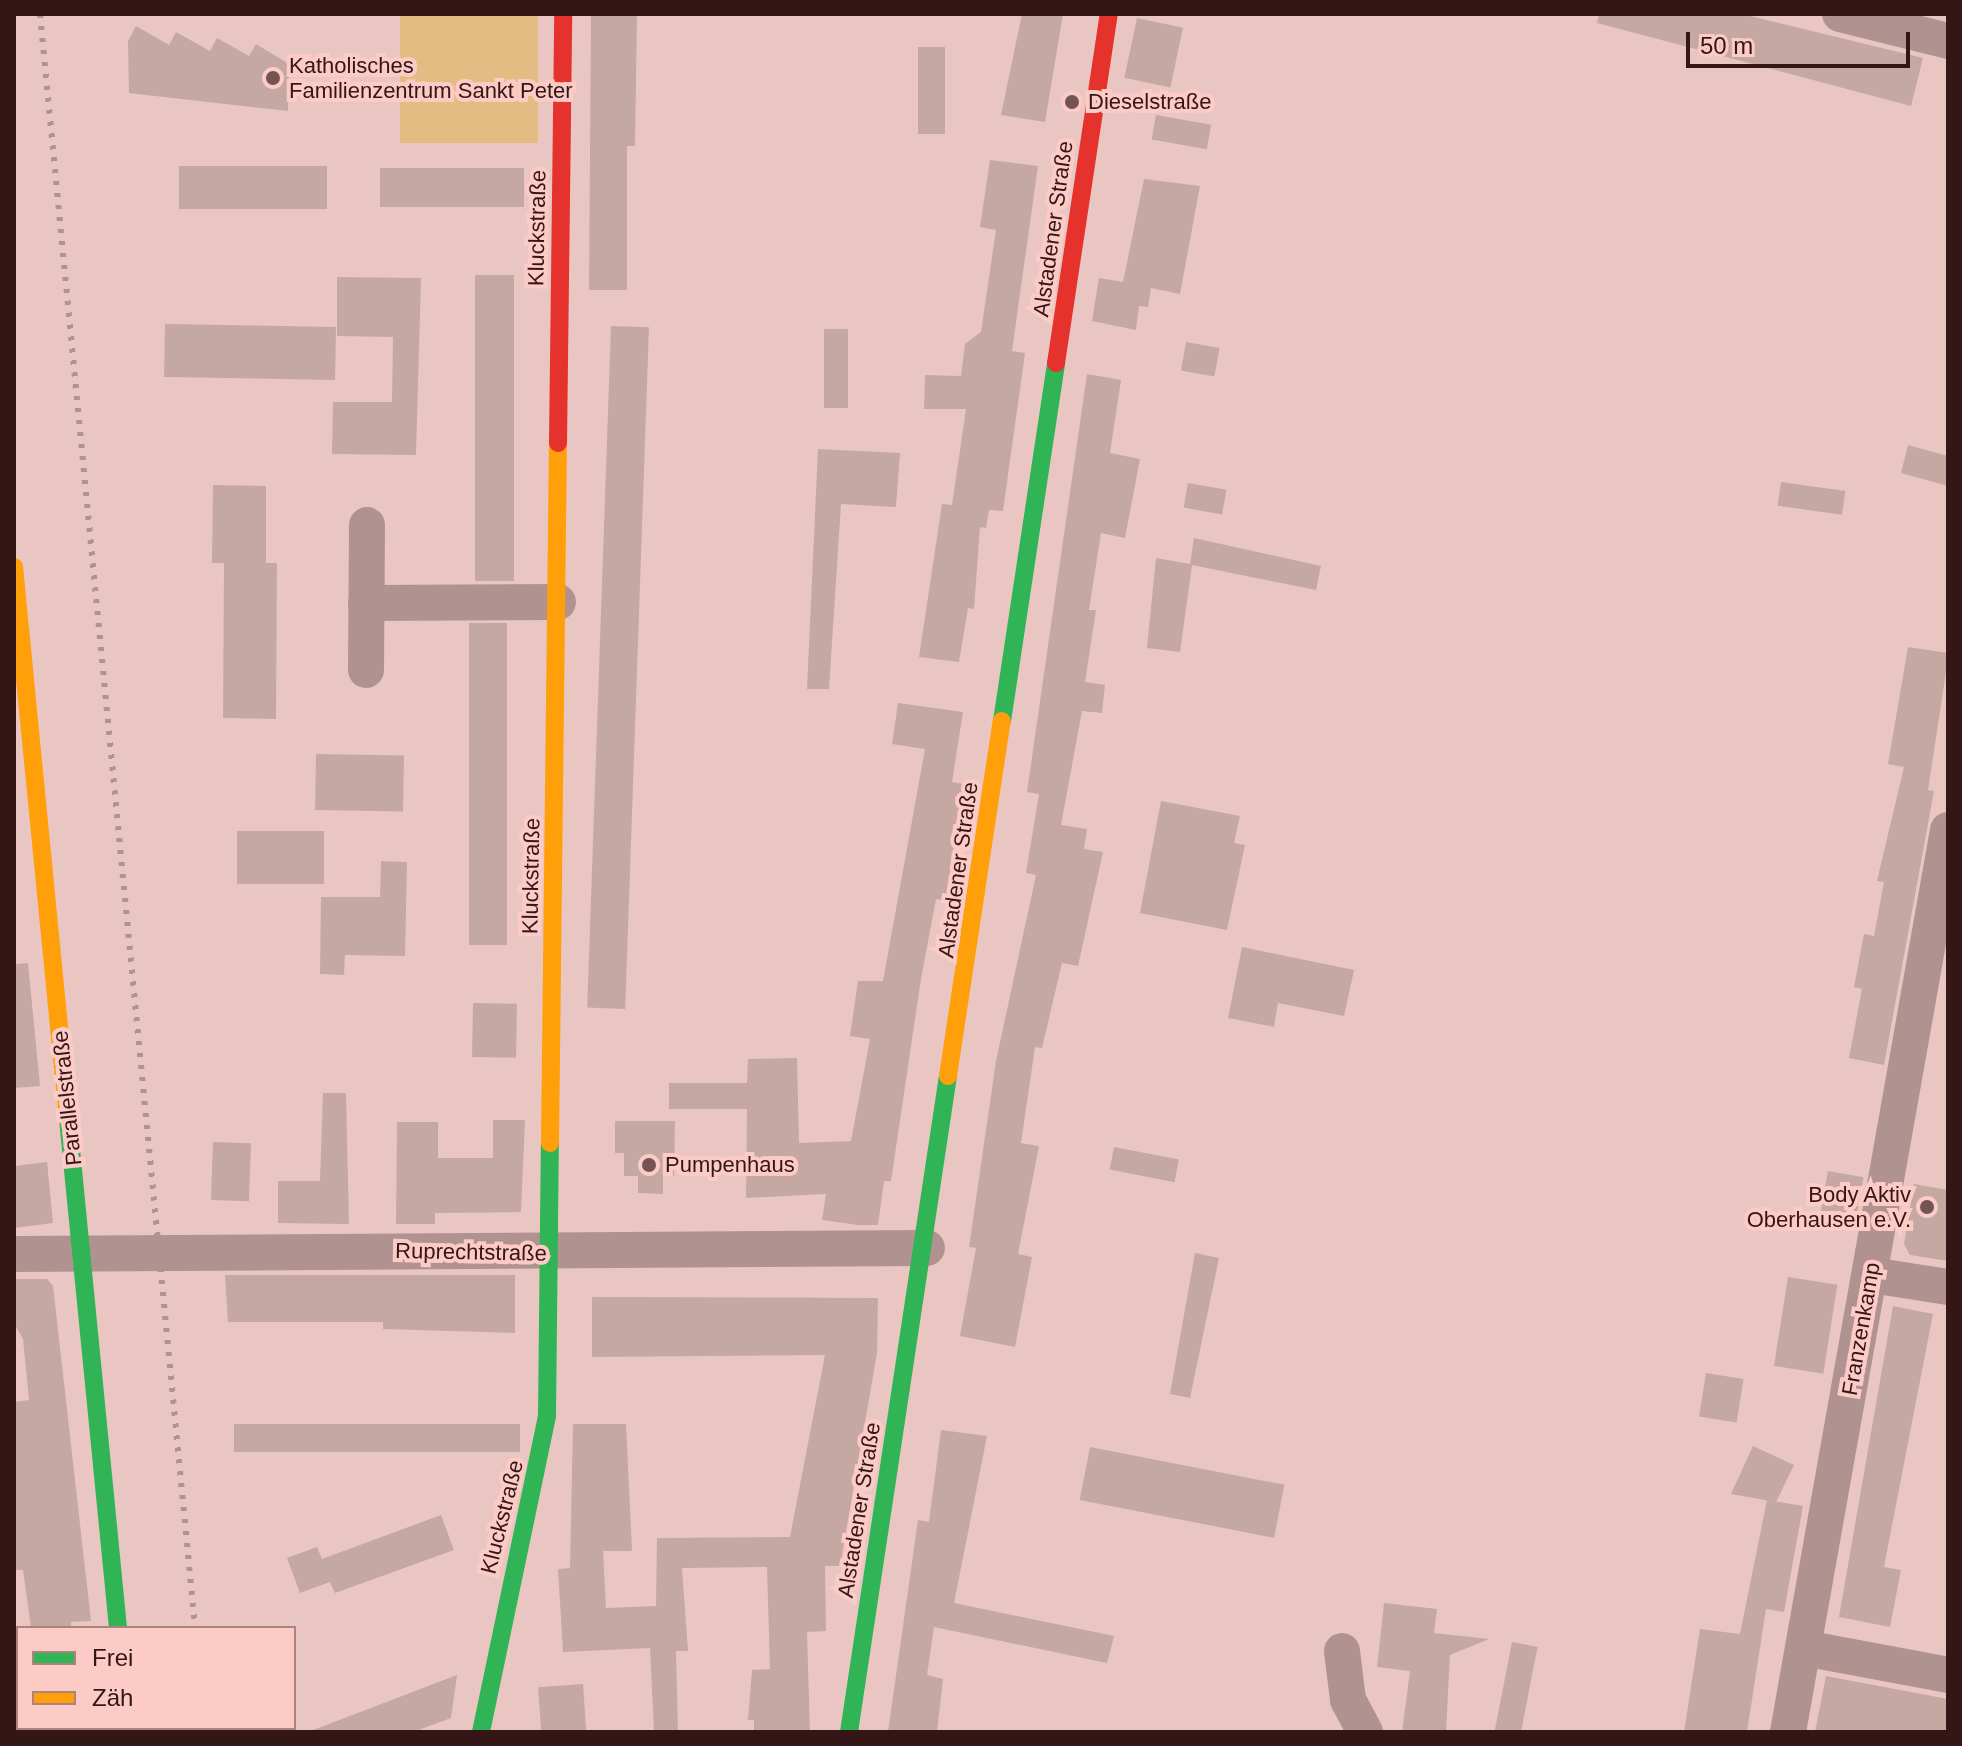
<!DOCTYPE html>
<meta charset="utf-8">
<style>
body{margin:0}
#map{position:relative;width:1962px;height:1746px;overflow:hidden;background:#eac6c3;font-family:Helvetica,sans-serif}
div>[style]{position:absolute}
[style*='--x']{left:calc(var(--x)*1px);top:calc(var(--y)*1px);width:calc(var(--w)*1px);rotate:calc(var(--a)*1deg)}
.green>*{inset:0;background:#e4bb82;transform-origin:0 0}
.building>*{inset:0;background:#c5a8a1;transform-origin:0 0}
.street>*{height:36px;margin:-18px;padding:0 18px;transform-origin:18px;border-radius:18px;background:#b09391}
.fast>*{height:18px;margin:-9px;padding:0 9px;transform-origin:9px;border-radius:9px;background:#30b455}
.slow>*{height:18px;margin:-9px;padding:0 9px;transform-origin:9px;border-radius:9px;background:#ff9f0a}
.jam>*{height:18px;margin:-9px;padding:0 9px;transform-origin:9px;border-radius:9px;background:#e5322d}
.rail>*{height:6px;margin-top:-3px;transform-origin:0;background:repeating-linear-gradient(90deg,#af9391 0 4px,transparent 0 12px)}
.dots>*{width:22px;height:22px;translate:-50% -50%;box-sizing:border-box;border:4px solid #fccbc6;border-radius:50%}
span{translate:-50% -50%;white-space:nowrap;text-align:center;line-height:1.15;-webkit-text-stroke:8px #fccbc6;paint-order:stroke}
.poi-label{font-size:22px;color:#331615}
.left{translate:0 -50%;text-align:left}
.right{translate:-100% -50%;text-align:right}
.street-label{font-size:22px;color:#331615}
.frame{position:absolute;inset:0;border:16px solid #331615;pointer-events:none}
.legend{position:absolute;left:16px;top:1626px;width:280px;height:104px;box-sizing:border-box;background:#fccbc6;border:2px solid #ac837f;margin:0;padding:10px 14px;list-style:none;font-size:24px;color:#331615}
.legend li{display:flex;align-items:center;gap:16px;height:40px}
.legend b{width:40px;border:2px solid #ac837f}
.scale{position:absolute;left:1686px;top:32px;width:224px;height:36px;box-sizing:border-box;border:4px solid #331615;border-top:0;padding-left:10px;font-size:24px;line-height:28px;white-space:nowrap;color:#331615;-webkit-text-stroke:6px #fccbc6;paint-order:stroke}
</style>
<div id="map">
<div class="green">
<div style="left:400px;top:14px;width:138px;height:129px"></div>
</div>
<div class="building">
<div style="clip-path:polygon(591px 14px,637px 16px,635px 146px,627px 146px,627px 290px,589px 290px)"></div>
<div style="clip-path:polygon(1022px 14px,1063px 14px,1045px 122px,1001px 115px)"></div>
<div style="clip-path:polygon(1599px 14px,1742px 14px,1923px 58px,1911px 106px,1597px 23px)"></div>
<div style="left:1137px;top:18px;width:47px;height:61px;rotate:12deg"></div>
<div style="clip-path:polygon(136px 26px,169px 45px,176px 32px,210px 51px,217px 38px,249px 56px,256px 44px,289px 64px,288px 111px,129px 93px,128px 41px)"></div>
<div style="left:918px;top:47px;width:27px;height:87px"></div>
<div style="left:1156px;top:115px;width:56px;height:25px;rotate:10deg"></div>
<div style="clip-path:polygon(990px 160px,1038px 166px,1012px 351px,1025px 353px,1003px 511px,989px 510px,986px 528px,980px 527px,974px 609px,968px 608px,959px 662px,919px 657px,942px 504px,952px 505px,966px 409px,924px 409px,925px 375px,961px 376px,965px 344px,981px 332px,996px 230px,980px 227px)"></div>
<div style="left:179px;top:166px;width:148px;height:43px"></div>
<div style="left:380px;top:168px;width:144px;height:39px"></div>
<div style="clip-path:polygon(1144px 179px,1200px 186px,1180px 294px,1151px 288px,1148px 307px,1139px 306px,1136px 330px,1092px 321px,1099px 278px,1123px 282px)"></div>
<div style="left:475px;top:275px;width:39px;height:306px"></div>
<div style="clip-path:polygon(337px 277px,421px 278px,416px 455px,332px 454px,333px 402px,392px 402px,393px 337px,337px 336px)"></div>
<div style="left:165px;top:324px;width:171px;height:53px;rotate:1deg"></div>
<div style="left:611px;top:326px;width:38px;height:682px;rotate:2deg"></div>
<div style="left:824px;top:329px;width:24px;height:79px"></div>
<div style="left:1186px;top:342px;width:34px;height:29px;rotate:10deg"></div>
<div style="clip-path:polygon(1087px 374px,1121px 380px,1110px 453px,1140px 459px,1125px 538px,1101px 533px,1089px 610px,1096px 610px,1085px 682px,1105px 685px,1102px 713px,1082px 711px,1061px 825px,1087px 829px,1084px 849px,1103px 852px,1078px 966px,1062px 963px,1042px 1048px,1035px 1047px,1021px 1143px,1039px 1146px,1018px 1254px,1032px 1257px,1015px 1347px,960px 1336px,976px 1248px,969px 1247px,996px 1061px,1036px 875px,1026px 873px,1039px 794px,1027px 792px)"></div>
<div style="clip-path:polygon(1908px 445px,1948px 456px,1948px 486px,1901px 473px)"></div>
<div style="clip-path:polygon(818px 449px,900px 453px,896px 507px,841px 504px,829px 689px,807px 689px)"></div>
<div style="left:1781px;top:482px;width:65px;height:24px;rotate:8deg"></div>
<div style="left:1188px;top:483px;width:39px;height:25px;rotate:10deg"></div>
<div style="clip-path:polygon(213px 485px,266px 486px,266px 563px,277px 563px,276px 719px,223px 718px,224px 563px,212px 563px)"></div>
<div style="clip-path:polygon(1194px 538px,1321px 566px,1316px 590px,1192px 565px,1180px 652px,1147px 648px,1156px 558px,1190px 564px)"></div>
<div style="left:469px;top:623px;width:38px;height:322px"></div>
<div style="clip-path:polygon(1908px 647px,1948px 653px,1948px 659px,1928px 790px,1934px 791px,1884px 1065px,1849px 1058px,1862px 989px,1854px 987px,1864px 934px,1874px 936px,1884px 882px,1877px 881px,1904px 767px,1888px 764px)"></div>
<div style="clip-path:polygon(898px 703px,963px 712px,952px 782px,963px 784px,946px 901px,936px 899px,921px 979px,891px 1181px,884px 1181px,878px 1225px,858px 1225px,822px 1220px,826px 1194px,746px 1198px,747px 1109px,669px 1109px,669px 1083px,747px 1083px,748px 1059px,797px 1058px,799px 1143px,851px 1141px,870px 1039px,850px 1036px,858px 981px,883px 981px,925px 749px,892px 744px)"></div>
<div style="left:316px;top:754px;width:88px;height:56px;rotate:1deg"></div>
<div style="clip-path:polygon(1161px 801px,1240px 816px,1234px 843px,1245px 845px,1227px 930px,1140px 913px)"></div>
<div style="left:237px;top:831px;width:87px;height:53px"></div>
<div style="clip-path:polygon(381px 861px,407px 862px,405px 956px,345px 955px,344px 975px,320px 974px,321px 897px,380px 897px)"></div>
<div style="clip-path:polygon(1242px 947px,1354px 970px,1344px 1016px,1278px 1003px,1274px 1027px,1228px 1018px)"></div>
<div style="clip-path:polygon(28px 963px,40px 1086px,14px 1088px,14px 964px)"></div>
<div style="left:473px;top:1003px;width:44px;height:54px;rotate:1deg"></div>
<div style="clip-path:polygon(323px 1093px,346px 1093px,349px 1224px,278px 1223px,278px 1181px,320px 1181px)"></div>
<div style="clip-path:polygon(493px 1120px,525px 1120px,521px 1212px,435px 1213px,435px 1224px,396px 1224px,397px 1122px,438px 1122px,438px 1158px,493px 1158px)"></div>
<div style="clip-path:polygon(615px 1121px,675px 1121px,674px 1176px,663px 1176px,663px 1194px,638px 1193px,638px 1176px,624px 1176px,624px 1153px,615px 1153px)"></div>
<div style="left:213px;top:1142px;width:38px;height:58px;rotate:2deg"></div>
<div style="left:1114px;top:1147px;width:66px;height:23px;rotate:11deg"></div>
<div style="clip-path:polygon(47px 1162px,53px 1223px,14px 1228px,14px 1166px)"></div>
<div style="left:1828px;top:1171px;width:36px;height:45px;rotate:10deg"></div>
<div style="clip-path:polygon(1914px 1184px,1948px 1190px,1948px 1261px,1910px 1255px,1904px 1244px)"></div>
<div style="clip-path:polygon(1195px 1253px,1219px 1258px,1190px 1398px,1170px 1394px)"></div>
<div style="clip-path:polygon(225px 1275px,515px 1275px,515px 1333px,383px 1329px,383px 1322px,228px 1322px)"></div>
<div style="left:1788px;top:1277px;width:50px;height:90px;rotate:9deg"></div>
<div style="clip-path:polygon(14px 1279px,47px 1279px,53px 1286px,91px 1621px,71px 1622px,71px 1628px,31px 1628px,23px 1570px,14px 1570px,14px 1402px,29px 1400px,23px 1339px,14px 1323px)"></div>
<div style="clip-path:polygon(592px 1297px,878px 1298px,877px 1353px,840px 1566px,825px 1566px,826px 1631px,807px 1632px,810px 1732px,754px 1732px,754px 1720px,748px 1720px,752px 1670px,770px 1669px,767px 1567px,682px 1568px,688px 1651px,676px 1651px,678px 1732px,654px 1732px,650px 1648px,563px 1652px,558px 1569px,570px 1568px,573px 1424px,626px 1424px,632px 1551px,603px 1551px,606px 1608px,656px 1606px,657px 1538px,790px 1537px,825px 1355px,592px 1357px)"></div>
<div style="clip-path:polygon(1893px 1306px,1933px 1314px,1884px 1567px,1901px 1570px,1890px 1627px,1839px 1617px)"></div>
<div style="left:1706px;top:1373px;width:38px;height:44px;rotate:9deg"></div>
<div style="left:234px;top:1424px;width:286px;height:28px"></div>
<div style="clip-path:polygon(941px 1430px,987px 1436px,954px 1603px,1114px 1636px,1107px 1663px,934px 1627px,927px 1675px,943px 1679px,937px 1732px,888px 1732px,918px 1520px,929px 1522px)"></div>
<div style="clip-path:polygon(1753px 1446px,1794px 1465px,1776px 1502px,1731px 1494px)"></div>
<div style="left:1090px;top:1447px;width:198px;height:54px;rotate:11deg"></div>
<div style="clip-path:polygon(1767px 1500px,1803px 1506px,1784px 1612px,1766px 1609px,1747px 1732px,1684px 1732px,1700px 1629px,1740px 1634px)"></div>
<div style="clip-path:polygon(441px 1515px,454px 1550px,335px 1593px,330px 1582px,300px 1593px,287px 1558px,317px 1547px,322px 1559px)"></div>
<div style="clip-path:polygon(1384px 1603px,1437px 1609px,1434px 1633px,1489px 1639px,1450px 1655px,1446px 1732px,1402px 1732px,1410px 1671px,1377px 1667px)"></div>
<div style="left:1512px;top:1642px;width:26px;height:91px;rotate:11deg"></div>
<div style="clip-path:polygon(457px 1675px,451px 1718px,413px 1732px,308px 1732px)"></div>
<div style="clip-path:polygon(1826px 1676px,1948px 1699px,1948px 1732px,1815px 1732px)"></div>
<div style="left:583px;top:1684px;width:48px;height:45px;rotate:86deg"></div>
</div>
<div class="street">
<div style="--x:1840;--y:14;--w:111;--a:14"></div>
<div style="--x:366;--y:603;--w:192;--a:-0.3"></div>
<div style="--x:366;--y:670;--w:145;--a:-89.6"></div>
<div style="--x:14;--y:1254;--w:913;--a:-0.38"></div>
<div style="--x:1871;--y:1275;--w:78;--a:8.9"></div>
<div style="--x:1804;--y:1648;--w:147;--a:10.6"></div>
<div style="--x:1342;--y:1651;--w:49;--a:83"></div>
<div style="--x:1348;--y:1700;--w:36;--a:62"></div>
<div style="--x:129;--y:1728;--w:4;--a:76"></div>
<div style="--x:1788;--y:1732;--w:916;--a:-79.94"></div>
</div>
<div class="fast">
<div style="--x:1002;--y:721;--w:362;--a:-81.4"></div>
<div style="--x:68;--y:1119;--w:511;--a:84.39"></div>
<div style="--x:481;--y:1732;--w:323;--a:-78.2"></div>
<div style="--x:547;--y:1416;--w:273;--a:-89.4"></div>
<div style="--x:849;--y:1732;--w:663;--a:-81.42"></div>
</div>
<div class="slow">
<div style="--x:14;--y:567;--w:555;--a:84.41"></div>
<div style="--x:948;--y:1076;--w:359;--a:-81.4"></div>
<div style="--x:550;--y:1143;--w:700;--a:-89.35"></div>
</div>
<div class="jam">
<div style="--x:1056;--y:363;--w:353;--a:-81.4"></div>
<div style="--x:558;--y:443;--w:429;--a:-89.3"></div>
</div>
<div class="rail">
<div style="--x:40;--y:14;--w:1621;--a:84.51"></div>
<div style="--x:205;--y:1728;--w:4;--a:90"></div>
</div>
<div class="dots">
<div style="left:273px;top:78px;background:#735452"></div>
<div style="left:1072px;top:102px;background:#735452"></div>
<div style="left:649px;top:1165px;background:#735452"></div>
<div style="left:1927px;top:1207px;background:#735452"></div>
</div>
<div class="poi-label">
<span class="left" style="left:289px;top:78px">Katholisches<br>Familienzentrum Sankt Peter</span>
<span class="left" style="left:1088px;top:102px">Dieselstraße</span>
<span class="left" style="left:665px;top:1165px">Pumpenhaus</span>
<span class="right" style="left:1911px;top:1207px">Body Aktiv<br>Oberhausen e.V.</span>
</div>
<div class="street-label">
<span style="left:537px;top:228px;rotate:-89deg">Kluckstraße</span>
<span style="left:1053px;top:229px;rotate:-82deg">Alstadener Straße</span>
<span style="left:958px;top:870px;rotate:-82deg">Alstadener Straße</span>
<span style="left:531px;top:876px;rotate:-89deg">Kluckstraße</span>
<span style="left:67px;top:1098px;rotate:-96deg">Parallelstraße</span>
<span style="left:471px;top:1252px;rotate:1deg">Ruprechtstraße</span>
<span style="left:1861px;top:1329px;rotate:-80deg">Franzenkamp</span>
<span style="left:859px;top:1510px;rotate:-81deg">Alstadener Straße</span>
<span style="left:502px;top:1517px;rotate:-76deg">Kluckstraße</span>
</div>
<div class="frame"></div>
<ul class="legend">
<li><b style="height:10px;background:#30b455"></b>Frei</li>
<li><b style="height:10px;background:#ff9f0a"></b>Zäh</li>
</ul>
<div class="scale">50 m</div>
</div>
